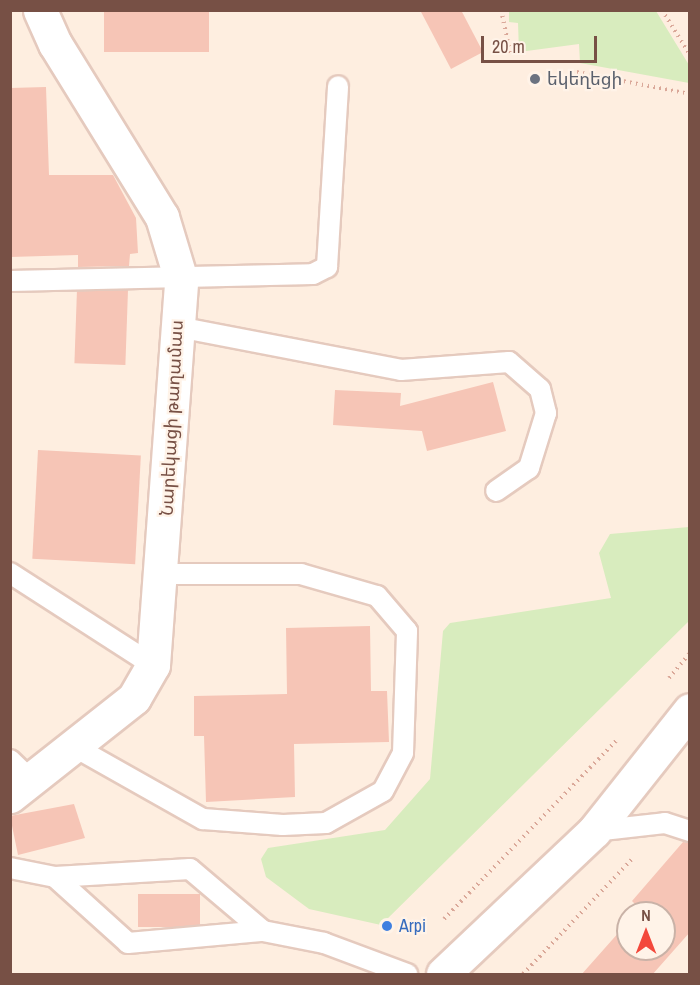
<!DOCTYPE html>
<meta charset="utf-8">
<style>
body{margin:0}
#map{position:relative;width:700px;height:985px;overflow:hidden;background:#feeee0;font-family:"Archivo Narrow","Noto Sans Armenian",sans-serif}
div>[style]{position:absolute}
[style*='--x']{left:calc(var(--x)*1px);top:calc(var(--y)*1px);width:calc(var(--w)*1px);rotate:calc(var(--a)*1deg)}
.green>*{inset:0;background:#d8ecbe}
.building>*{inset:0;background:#f6c5b6;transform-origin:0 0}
.path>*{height:4px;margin-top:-2px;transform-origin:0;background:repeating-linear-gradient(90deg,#daa899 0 1.5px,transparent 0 6px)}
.roads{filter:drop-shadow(2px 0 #e5cabe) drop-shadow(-2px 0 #e5cabe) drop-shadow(0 2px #e5cabe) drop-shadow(0 -2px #e5cabe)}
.lane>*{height:20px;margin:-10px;padding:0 10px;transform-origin:10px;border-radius:10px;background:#fff}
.street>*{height:33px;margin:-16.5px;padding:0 16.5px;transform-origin:16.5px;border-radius:16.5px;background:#fff}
.secondary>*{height:33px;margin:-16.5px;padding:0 16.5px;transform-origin:16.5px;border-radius:16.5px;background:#fff}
.dots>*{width:16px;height:16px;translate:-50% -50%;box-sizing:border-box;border:3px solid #fff3e8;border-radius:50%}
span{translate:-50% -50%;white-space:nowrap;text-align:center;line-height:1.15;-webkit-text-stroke:4.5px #fff3e8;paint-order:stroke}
.worship-label{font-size:18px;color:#5b616d}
.left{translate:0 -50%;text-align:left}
.street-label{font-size:18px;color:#775045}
.shop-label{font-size:18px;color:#366cbe}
.frame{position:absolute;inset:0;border:12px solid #775045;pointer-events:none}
.north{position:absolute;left:616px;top:901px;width:60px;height:60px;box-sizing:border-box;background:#fff3e8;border:2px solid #c9b2a7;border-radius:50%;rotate:0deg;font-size:16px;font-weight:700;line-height:24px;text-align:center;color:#775045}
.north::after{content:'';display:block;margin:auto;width:21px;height:27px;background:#f3483b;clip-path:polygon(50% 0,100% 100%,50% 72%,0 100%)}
.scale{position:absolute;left:481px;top:36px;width:116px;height:27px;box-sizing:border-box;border:3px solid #775045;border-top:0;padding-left:8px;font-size:18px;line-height:21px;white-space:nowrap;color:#775045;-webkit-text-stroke:4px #fff3e8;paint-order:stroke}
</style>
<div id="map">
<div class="green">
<div style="clip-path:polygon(509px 11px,656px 11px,689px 65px,689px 83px,580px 63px,579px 44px,519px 52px,518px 23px,509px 22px)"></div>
<div style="clip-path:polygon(689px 527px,689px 621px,381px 925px,309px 909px,266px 877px,261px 859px,268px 848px,385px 830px,430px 779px,443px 631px,450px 623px,611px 598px,599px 553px,610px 534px)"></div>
</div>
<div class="building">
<div style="left:104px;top:10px;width:105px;height:42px"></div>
<div style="clip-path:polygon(420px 10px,461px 10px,483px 52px,451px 69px)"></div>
<div style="clip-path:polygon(46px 87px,49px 175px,113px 175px,136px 218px,138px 253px,130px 254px,129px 266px,78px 267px,78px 255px,10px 257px,10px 88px)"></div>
<div style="left:128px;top:290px;width:75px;height:51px;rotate:92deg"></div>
<div style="clip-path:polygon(493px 382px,506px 431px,427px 451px,422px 431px,333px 425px,335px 390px,401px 393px,400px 406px)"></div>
<div style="left:38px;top:450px;width:103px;height:109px;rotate:3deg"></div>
<div style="clip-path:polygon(370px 626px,371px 691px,387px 691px,389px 742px,294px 744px,295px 797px,206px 802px,204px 736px,194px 736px,194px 696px,287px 694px,286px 628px)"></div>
<div style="clip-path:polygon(74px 804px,85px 838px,18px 855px,10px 816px)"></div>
<div style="clip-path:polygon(683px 842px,690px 843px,690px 932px,652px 975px,581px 975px,628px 922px,628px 949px,664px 949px,664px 913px,636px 913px,640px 909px,632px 901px)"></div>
<div style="left:138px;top:894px;width:62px;height:33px"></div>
</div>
<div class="path">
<div style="--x:501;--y:10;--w:47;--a:77.7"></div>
<div style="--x:662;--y:10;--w:53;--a:58.1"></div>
<div style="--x:571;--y:71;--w:121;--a:10.9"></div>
<div style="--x:669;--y:678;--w:33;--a:-50"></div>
<div style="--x:444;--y:919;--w:248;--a:-46"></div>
<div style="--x:523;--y:974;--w:161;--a:-46.5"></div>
</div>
<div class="roads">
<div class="lane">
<div style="--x:10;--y:281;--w:303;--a:-1.3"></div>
<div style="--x:313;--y:274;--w:16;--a:-27"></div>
<div style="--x:327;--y:267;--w:181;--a:-86.5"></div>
<div style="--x:178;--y:327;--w:227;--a:10.9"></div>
<div style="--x:401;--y:370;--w:108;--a:-4.2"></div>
<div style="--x:509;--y:362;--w:41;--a:41.1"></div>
<div style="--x:540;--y:389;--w:25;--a:76"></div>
<div style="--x:546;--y:413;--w:58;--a:107.2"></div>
<div style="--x:529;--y:468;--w:40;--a:145.1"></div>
<div style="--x:10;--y:573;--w:170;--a:32.8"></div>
<div style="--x:75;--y:747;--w:147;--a:29.4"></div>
<div style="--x:203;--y:819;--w:80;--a:4.3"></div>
<div style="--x:283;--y:825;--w:43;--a:-2.7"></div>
<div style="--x:326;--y:823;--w:65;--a:-29.3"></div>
<div style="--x:383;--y:791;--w:43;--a:-62.2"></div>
<div style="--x:403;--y:753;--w:122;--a:-88.1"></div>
<div style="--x:407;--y:631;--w:46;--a:-130.6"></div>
<div style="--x:377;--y:596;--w:79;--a:-163.9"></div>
<div style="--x:301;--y:574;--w:138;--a:180"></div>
<div style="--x:10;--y:760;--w:32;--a:44"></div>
<div style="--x:594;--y:831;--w:71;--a:-6.4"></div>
<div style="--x:665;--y:823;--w:26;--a:18"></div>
<div style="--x:10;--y:868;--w:46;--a:11.3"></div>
<div style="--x:55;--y:877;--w:98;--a:42.1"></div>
<div style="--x:128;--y:943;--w:136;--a:-5.1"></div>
<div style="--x:263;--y:931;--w:62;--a:11.1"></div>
<div style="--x:324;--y:943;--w:89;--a:20.5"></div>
<div style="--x:55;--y:877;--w:135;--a:-3.4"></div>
<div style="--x:190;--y:869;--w:96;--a:40.3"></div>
</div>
<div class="street">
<div style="--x:10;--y:796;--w:158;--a:-38.3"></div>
<div style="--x:134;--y:698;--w:38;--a:-60"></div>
<div style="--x:153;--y:665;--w:386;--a:-85.8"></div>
<div style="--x:181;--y:280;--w:66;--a:-106.8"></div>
<div style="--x:162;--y:217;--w:203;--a:-121.7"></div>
<div style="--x:55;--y:44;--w:37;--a:-114"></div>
</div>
<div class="secondary">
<div style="--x:443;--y:974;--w:208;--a:-43.4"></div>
<div style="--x:594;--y:831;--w:154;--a:-51.6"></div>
</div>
</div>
<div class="dots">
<div style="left:535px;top:79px;background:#6b7280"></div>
<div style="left:387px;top:926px;background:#3f7fe0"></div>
</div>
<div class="worship-label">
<span class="left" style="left:547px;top:79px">եկեղեցի</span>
</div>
<div class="street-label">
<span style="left:172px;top:418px;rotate:-87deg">Նարեկացի թաղամաս</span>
</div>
<div class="shop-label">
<span class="left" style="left:399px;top:926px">Arpi</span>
</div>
<div class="frame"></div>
<div class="north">N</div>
<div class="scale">20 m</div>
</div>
